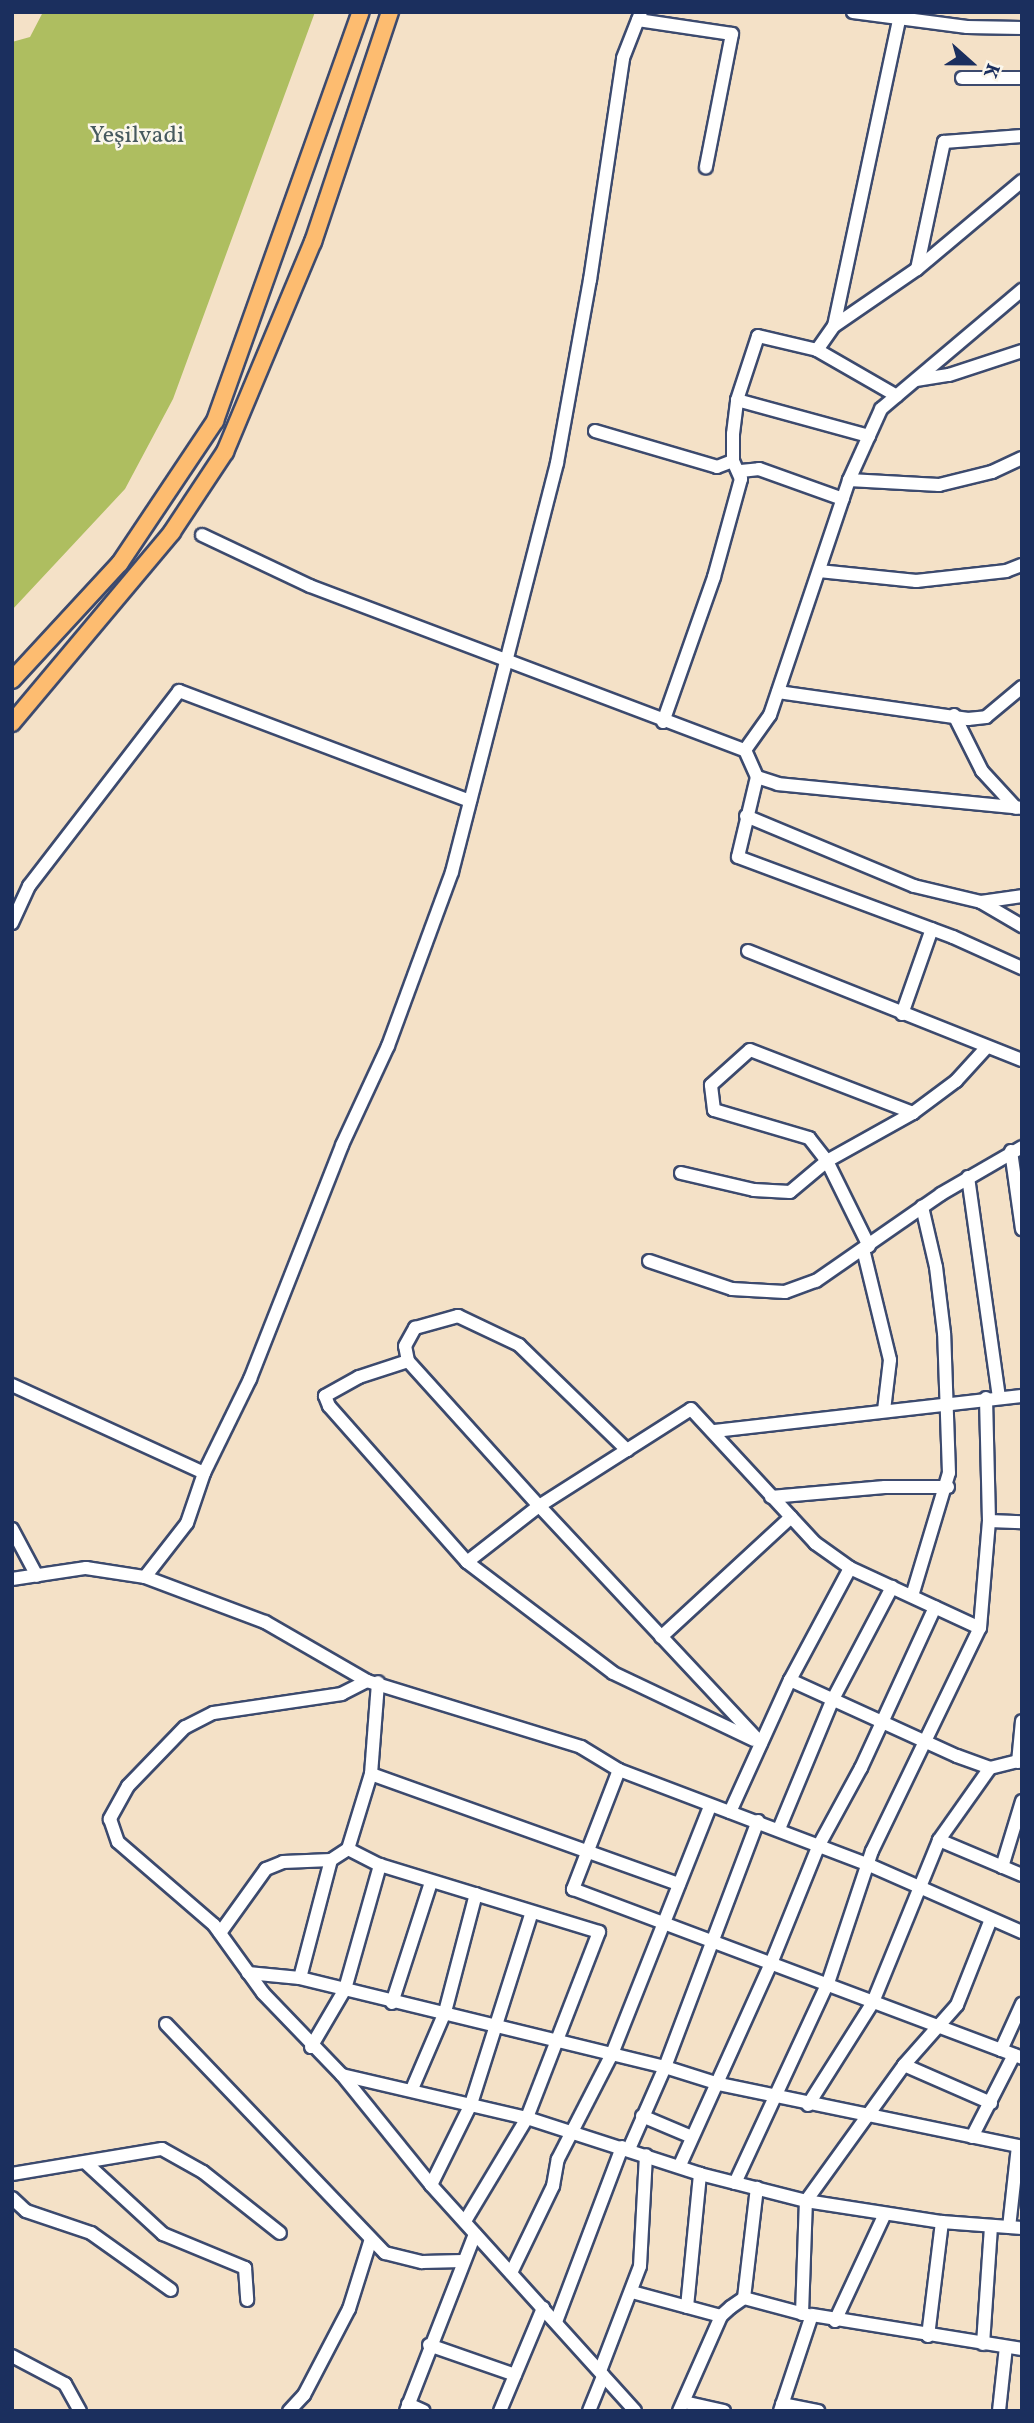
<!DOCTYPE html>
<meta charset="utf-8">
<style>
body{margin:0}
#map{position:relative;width:1034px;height:2423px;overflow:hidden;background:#f4e1c7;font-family:Vollkorn,serif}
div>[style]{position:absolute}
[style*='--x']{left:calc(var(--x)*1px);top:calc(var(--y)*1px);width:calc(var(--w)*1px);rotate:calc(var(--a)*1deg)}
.green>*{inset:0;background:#aebe60}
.roads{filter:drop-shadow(2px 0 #3c4a6e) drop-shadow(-2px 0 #3c4a6e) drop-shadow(0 2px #3c4a6e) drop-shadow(0 -2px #3c4a6e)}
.minor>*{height:12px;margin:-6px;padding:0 6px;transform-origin:6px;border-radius:6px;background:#fff}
.major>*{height:16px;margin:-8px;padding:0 8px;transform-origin:8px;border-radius:8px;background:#fdbc70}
span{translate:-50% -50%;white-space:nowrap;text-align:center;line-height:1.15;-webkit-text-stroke:5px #fbf7ec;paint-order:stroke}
.park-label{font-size:24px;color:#475a5f}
.frame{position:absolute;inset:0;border:14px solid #1b2f5e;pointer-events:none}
.north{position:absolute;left:936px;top:28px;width:70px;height:70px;-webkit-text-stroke:5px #fbf7ec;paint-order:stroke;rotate:111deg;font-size:19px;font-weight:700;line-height:28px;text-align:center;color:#1b2f5e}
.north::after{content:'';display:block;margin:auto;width:24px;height:32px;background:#1b2f5e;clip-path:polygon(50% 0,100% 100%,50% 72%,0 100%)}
</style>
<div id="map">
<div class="green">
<div style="clip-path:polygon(43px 12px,315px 12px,173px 399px,125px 489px,12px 610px,12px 42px,30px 37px)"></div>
</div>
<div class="roads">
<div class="minor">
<div style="--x:853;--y:12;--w:115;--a:7.5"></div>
<div style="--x:967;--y:27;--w:55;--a:1"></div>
<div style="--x:638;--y:20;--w:95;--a:8.5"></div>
<div style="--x:732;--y:34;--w:136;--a:101.1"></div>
<div style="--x:962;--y:78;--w:60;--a:0"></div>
<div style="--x:917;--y:269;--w:130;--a:-78"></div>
<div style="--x:944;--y:142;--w:78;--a:-4.4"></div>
<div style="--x:834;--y:326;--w:314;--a:-78"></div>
<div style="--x:817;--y:350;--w:29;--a:-55"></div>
<div style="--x:834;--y:326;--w:101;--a:-34.5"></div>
<div style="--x:917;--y:269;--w:137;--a:-40"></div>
<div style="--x:916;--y:380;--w:33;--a:-9"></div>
<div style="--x:949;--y:375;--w:77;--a:-18.2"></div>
<div style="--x:737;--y:400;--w:137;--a:15.3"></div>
<div style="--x:595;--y:431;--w:127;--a:16.4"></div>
<div style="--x:717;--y:467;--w:17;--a:-21"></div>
<div style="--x:741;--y:471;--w:18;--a:-6"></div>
<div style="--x:759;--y:469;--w:89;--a:19.7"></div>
<div style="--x:849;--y:480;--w:90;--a:3.2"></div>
<div style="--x:939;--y:485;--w:55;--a:-13.8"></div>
<div style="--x:992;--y:472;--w:33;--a:-25"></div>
<div style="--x:202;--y:535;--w:119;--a:25.3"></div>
<div style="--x:310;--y:586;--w:465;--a:20.7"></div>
<div style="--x:819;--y:571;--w:98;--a:5.9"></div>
<div style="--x:916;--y:581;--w:91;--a:-6.3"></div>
<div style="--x:1006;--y:571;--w:17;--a:-21"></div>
<div style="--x:778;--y:692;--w:192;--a:8.1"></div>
<div style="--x:968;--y:719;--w:18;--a:-6"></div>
<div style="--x:986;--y:717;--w:47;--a:-39.8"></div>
<div style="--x:954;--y:715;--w:63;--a:63.4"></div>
<div style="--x:982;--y:771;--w:50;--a:47.4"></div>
<div style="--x:663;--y:722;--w:154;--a:-70.6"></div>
<div style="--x:714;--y:577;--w:102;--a:-74.6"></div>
<div style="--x:741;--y:479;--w:20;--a:-114"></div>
<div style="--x:733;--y:461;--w:27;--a:-90"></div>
<div style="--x:733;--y:434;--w:34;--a:-83"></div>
<div style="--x:737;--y:400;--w:67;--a:-71.8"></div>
<div style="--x:758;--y:336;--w:61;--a:13.3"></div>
<div style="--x:817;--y:350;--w:92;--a:29.9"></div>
<div style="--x:745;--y:750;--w:43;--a:-54.5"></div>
<div style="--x:770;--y:715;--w:248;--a:-71.4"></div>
<div style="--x:849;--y:480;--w:78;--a:-65.7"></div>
<div style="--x:881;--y:409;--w:185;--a:-40.2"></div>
<div style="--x:745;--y:750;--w:30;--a:66"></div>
<div style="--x:757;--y:777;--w:22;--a:18"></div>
<div style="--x:778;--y:784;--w:245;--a:5.6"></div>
<div style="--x:757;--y:777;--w:82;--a:103.4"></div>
<div style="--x:738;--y:857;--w:229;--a:20.4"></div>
<div style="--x:953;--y:937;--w:76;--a:24.2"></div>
<div style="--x:746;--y:816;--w:182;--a:22.6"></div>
<div style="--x:914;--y:886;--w:69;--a:13.4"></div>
<div style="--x:981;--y:902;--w:48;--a:30.3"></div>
<div style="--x:981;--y:902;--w:41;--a:-8.3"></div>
<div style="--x:12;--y:923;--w:41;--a:-65.3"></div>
<div style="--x:29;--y:886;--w:246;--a:-52.4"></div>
<div style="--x:179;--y:691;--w:311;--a:20.7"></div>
<div style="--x:748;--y:951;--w:295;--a:21.7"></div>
<div style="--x:902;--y:1014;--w:90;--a:-70.6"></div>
<div style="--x:1011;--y:1151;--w:79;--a:82"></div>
<div style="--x:681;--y:1173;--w:75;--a:13.1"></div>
<div style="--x:754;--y:1190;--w:36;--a:3"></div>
<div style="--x:790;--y:1192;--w:48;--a:-40"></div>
<div style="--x:827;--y:1161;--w:98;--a:-29.2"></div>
<div style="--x:913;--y:1113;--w:54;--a:-36.7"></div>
<div style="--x:956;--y:1081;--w:45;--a:-47.7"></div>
<div style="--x:968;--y:1177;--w:223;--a:82"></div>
<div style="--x:869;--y:1246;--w:95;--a:-116.3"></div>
<div style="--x:827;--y:1161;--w:29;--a:-128"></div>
<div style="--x:809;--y:1138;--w:99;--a:-163.6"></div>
<div style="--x:714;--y:1110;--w:25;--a:-97"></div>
<div style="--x:711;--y:1085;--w:52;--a:-41.9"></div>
<div style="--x:750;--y:1050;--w:175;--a:21.1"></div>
<div style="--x:863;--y:1249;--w:114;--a:76.3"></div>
<div style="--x:890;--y:1360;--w:50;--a:96.8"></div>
<div style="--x:649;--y:1261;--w:88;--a:18.6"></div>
<div style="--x:732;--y:1289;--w:53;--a:3.2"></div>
<div style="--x:785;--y:1292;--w:33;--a:-20"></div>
<div style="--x:816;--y:1281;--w:152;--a:-34.8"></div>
<div style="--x:941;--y:1194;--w:94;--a:-30.1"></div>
<div style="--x:408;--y:1361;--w:52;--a:161.9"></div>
<div style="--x:359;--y:1377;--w:39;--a:151"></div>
<div style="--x:325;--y:1396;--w:11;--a:68"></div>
<div style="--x:329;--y:1406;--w:208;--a:48.5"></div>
<div style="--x:467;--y:1562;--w:183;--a:37.2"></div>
<div style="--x:613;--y:1673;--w:156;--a:25.4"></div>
<div style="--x:12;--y:1385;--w:211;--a:24.6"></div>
<div style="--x:714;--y:1431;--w:310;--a:-6.5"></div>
<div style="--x:771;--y:1497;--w:114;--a:-5"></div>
<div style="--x:885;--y:1487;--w:63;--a:0"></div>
<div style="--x:989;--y:1521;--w:33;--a:2"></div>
<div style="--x:12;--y:1529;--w:53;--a:62"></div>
<div style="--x:467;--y:1562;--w:91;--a:-37.9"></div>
<div style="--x:539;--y:1506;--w:195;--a:-132.1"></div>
<div style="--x:408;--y:1361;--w:15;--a:-101"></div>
<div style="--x:405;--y:1346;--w:21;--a:-61"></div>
<div style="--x:415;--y:1328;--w:45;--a:-15.6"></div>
<div style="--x:458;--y:1316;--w:68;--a:25.4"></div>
<div style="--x:519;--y:1345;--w:151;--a:44.2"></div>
<div style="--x:145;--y:1577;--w:68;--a:-52.1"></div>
<div style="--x:187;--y:1523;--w:53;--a:-71.2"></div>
<div style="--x:204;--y:1473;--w:105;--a:-63.9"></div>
<div style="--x:250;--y:1379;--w:251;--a:-68.5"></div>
<div style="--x:342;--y:1145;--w:109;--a:-65.1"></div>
<div style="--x:388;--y:1046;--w:185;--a:-69.8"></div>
<div style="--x:452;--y:872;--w:422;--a:-75.6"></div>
<div style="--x:557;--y:463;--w:186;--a:-79.8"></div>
<div style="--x:590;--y:280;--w:224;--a:-81.5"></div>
<div style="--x:623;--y:58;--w:49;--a:-68.6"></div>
<div style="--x:12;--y:1579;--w:75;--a:-8.5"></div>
<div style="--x:86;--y:1568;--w:60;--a:8.7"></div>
<div style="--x:145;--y:1577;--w:128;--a:20.6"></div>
<div style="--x:265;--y:1622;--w:118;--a:30"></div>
<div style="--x:367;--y:1681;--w:224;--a:17.1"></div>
<div style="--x:581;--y:1747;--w:44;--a:31.2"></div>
<div style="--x:619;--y:1770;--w:265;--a:20.8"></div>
<div style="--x:867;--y:1864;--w:169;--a:23.7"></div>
<div style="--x:912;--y:1596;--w:128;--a:-73.3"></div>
<div style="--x:949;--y:1473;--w:140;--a:-92"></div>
<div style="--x:944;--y:1333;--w:66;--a:-96.9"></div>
<div style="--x:936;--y:1267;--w:62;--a:-103.1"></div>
<div style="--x:661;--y:1637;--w:177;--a:-42.7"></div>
<div style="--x:790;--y:1680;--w:183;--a:24.5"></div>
<div style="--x:957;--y:1756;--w:35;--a:20"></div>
<div style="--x:990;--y:1768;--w:33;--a:-14"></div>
<div style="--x:367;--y:1681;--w:28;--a:153"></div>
<div style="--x:342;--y:1694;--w:130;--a:171.6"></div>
<div style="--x:213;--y:1713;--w:31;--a:153"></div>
<div style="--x:185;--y:1727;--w:82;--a:134"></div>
<div style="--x:128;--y:1786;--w:38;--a:119"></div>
<div style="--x:110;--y:1819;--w:24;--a:71"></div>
<div style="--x:118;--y:1842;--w:127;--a:40.8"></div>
<div style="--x:214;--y:1925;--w:84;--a:54.2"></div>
<div style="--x:263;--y:1993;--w:114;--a:46.1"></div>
<div style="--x:342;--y:2075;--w:141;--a:51"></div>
<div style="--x:431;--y:2185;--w:304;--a:47.9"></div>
<div style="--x:761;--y:1743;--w:325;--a:-133.1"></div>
<div style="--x:539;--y:1506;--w:180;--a:-32.5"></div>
<div style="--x:691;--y:1409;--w:183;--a:47.2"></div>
<div style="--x:815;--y:1543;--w:43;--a:35.5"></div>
<div style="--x:850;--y:1568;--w:143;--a:24.8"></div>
<div style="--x:1018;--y:1762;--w:41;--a:-84.4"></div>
<div style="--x:619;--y:1770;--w:128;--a:111.1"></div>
<div style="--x:573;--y:1889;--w:480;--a:20.6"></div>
<div style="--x:371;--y:1774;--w:327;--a:19.7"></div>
<div style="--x:730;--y:1812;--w:145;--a:-65.6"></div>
<div style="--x:790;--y:1680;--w:127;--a:-61.8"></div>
<div style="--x:779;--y:1829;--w:139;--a:-67.5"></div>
<div style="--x:832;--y:1701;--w:129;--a:-62.2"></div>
<div style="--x:939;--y:1840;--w:90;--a:22.9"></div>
<div style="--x:348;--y:1849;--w:36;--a:27"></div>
<div style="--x:380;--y:1865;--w:229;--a:17"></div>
<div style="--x:599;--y:1932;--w:199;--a:111.2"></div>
<div style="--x:527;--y:2118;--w:120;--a:121"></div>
<div style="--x:1002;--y:1867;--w:69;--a:-73.1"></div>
<div style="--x:220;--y:1933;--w:79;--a:-54.3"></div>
<div style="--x:266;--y:1869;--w:18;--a:-22"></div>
<div style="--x:283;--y:1862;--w:48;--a:-2.4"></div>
<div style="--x:331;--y:1860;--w:20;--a:-33"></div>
<div style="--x:348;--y:1849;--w:78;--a:-73"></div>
<div style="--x:371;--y:1774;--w:92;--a:-85.6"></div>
<div style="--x:248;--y:1973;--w:52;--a:5.5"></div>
<div style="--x:300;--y:1978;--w:376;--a:13.7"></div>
<div style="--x:665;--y:2067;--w:57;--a:17.5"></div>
<div style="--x:719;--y:2084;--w:305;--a:11.7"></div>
<div style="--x:1018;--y:2146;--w:81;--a:96.3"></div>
<div style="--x:300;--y:1978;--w:122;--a:-75.3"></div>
<div style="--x:392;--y:2003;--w:127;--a:-72.1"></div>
<div style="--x:166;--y:2024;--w:317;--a:46.3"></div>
<div style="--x:385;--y:2253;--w:38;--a:14"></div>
<div style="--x:422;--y:2262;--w:41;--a:-1.4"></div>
<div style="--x:311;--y:2047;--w:67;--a:-59.6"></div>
<div style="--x:345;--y:1989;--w:129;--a:-74.2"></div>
<div style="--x:1001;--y:2050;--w:51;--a:-65.5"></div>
<div style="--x:904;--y:2065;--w:95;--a:23.6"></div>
<div style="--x:342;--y:2075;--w:190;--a:13.1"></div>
<div style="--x:527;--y:2118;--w:182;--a:17.9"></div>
<div style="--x:700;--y:2174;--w:109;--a:14.3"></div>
<div style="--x:806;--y:2201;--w:138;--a:8.8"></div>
<div style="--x:942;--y:2222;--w:80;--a:4.3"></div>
<div style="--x:412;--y:2089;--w:84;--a:-66.8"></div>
<div style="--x:445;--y:2012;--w:122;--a:-75.3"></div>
<div style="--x:808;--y:2105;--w:122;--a:-57.7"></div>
<div style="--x:873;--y:2002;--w:175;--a:-67.8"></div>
<div style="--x:939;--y:1840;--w:88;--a:-54.7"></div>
<div style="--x:642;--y:2116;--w:54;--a:22.8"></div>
<div style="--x:972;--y:2137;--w:92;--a:-62.9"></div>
<div style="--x:629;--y:2149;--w:90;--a:-66.3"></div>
<div style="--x:665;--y:2067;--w:263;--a:-69.3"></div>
<div style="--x:86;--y:2163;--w:105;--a:42.7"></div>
<div style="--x:163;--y:2234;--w:89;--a:22.5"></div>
<div style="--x:245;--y:2268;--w:32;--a:86"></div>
<div style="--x:680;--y:2165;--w:218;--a:-65.7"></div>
<div style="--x:770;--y:1966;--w:131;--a:-68"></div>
<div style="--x:819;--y:1845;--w:88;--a:-61.4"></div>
<div style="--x:861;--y:1768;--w:177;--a:-65.3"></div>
<div style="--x:12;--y:2174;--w:152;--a:-9.5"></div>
<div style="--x:162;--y:2149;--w:47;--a:29.3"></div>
<div style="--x:203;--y:2172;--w:98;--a:38.4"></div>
<div style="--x:735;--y:2183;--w:221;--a:-65.1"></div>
<div style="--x:828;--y:1983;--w:139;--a:-71.6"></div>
<div style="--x:872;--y:1851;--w:248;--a:-64.2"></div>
<div style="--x:980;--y:1628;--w:107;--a:-85.2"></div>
<div style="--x:989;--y:1521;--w:123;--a:-91.4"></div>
<div style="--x:431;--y:2185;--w:90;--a:-63.7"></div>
<div style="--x:471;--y:2104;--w:201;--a:-72.4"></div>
<div style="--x:12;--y:2198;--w:19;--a:43"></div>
<div style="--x:26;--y:2211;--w:69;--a:18.7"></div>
<div style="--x:91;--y:2233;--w:98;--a:35.5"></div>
<div style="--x:511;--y:2273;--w:97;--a:-64.2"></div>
<div style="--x:553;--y:2186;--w:27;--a:-80"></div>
<div style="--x:558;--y:2159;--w:118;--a:-62.8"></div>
<div style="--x:612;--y:2054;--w:267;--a:-68.4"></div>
<div style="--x:632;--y:2292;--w:92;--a:15.1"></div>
<div style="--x:744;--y:2298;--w:111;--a:-83.3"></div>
<div style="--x:687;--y:2307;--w:134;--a:-84.4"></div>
<div style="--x:802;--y:2314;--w:113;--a:-88"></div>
<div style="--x:806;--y:2201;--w:168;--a:-54.2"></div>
<div style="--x:904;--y:2065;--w:80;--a:-48.5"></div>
<div style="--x:957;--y:2005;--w:92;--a:-68.4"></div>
<div style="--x:835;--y:2321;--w:118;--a:-65"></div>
<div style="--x:556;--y:2322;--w:187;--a:-69.3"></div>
<div style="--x:928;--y:2336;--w:115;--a:-83"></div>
<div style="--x:983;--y:2344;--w:118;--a:-86.1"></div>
<div style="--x:429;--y:2345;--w:91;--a:19.2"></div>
<div style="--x:12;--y:2356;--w:60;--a:27.8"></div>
<div style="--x:65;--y:2384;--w:31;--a:61"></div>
<div style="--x:600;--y:2371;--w:112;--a:-69.1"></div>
<div style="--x:640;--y:2266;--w:111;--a:-86.9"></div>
<div style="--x:684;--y:2402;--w:41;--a:12.7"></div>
<div style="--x:408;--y:2404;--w:17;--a:24"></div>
<div style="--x:782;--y:2404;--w:37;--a:11"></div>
<div style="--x:289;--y:2411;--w:22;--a:-47"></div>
<div style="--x:304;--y:2395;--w:97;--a:-62.4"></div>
<div style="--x:349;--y:2309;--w:73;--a:-72.6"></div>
<div style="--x:406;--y:2411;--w:190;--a:-68.7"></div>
<div style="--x:500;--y:2411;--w:112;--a:-67.3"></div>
<div style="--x:589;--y:2411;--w:38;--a:-68"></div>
<div style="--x:679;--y:2411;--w:104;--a:-66.1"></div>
<div style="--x:721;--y:2316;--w:13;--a:-42"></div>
<div style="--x:731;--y:2307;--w:16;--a:-35"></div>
<div style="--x:744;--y:2298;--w:66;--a:14.9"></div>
<div style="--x:780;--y:2411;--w:101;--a:-71.6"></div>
<div style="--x:812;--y:2315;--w:213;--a:9.2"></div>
<div style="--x:999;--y:2411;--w:64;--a:-83.8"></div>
</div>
<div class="major">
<div style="--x:12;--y:680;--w:159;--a:-47.3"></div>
<div style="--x:120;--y:563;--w:171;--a:-56.2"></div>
<div style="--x:215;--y:421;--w:434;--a:-70.4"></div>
<div style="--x:12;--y:723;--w:249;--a:-50"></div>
<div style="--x:172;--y:532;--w:96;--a:-56.5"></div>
<div style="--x:225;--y:452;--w:228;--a:-67.3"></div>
<div style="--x:313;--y:242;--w:243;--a:-71.5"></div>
</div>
</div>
<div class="park-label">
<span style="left:137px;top:137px">Yeşilvadi</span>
</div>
<div class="frame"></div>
<div class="north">K</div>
</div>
